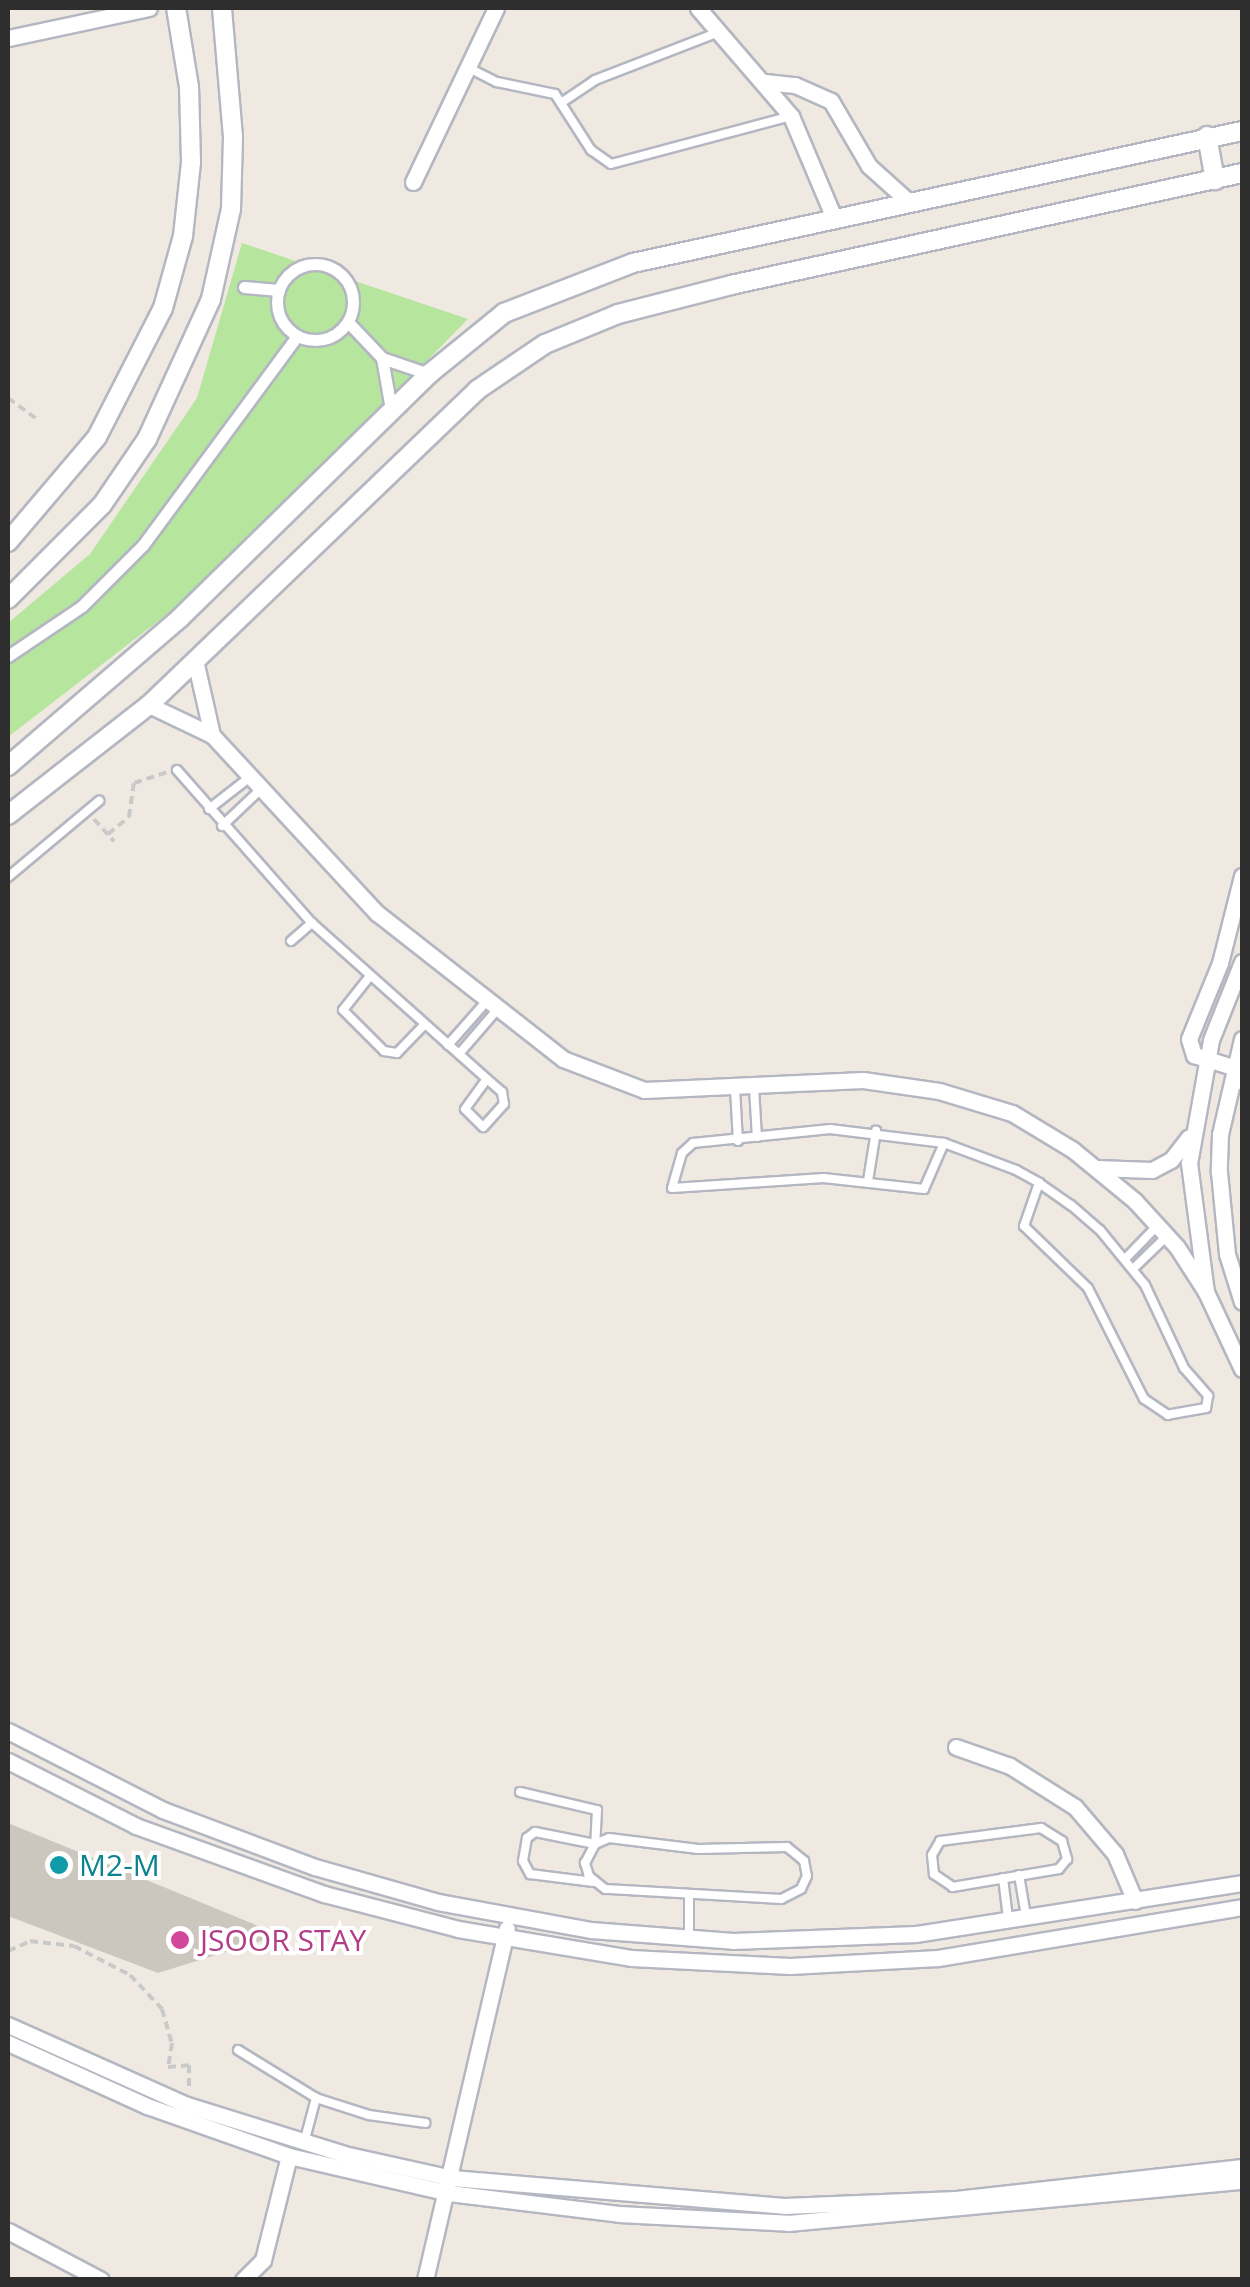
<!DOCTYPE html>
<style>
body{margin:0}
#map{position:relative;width:1250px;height:2287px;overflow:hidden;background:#efe9e1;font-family:"Open Sans",sans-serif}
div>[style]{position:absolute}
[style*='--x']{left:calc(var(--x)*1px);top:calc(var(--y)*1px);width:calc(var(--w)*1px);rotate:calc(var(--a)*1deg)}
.green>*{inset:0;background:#b6e59e}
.building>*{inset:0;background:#cbc7bf}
.path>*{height:4px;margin-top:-2px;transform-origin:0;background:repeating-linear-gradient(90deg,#c9c9c9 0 8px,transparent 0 13px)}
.roads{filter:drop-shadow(2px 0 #b4b7c1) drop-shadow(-2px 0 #b4b7c1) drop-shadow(0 2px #b4b7c1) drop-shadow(0 -2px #b4b7c1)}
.service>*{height:8px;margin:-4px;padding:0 4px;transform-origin:4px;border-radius:4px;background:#fff}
.pedestrian>*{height:11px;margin:-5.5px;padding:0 5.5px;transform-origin:5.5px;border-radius:5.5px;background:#fff}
.pedestrian>.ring{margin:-5.5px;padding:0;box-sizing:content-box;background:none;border:11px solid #fff;border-radius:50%}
.minor>*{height:15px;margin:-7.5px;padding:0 7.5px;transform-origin:7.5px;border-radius:7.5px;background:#fff}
.tertiary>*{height:18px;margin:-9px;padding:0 9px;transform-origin:9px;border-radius:9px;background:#fff}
.dots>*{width:28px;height:28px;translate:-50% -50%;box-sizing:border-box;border:5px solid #fff;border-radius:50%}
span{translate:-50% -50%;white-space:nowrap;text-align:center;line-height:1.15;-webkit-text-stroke:8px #fff;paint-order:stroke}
.culture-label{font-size:30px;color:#0d838f}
.left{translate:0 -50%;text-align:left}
.hotel-label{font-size:30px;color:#b23c85}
.frame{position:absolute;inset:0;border:10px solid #2e2e2e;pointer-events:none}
</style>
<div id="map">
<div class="green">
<div style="clip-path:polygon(242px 243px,468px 319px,210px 581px,8px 737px,8px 623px,90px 554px,197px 398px)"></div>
</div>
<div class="building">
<div style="clip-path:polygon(8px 1823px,280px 1935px,158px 1973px,8px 1916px)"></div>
</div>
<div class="path">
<div style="--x:8;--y:398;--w:37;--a:36"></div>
<div style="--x:94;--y:819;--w:30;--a:48"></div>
<div style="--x:108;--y:834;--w:27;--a:-39"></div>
<div style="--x:129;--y:817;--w:34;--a:-82"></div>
<div style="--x:134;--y:783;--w:36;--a:-18"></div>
<div style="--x:8;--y:1951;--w:24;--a:-24"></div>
<div style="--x:30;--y:1941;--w:44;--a:6.5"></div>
<div style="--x:74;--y:1946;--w:63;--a:27.4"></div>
<div style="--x:130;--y:1975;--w:47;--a:46.7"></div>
<div style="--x:162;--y:2009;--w:35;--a:74"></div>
<div style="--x:172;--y:2043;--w:24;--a:99"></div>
<div style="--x:168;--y:2067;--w:21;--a:-5"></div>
<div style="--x:189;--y:2065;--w:25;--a:90"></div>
</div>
<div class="roads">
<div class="service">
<div style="--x:469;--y:68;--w:31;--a:27"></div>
<div style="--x:497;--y:82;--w:59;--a:11.7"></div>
<div style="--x:555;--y:94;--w:67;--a:57.3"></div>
<div style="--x:591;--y:150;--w:24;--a:35"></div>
<div style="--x:611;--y:164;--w:186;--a:-14.9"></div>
<div style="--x:564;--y:101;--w:37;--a:-34"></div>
<div style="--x:595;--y:80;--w:133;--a:-21.2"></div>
<div style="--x:177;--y:770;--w:204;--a:48.6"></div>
<div style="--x:312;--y:923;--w:234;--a:41.7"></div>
<div style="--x:209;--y:809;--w:52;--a:-38"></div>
<div style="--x:222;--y:826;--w:54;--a:-43.5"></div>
<div style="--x:8;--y:877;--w:119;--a:-39.9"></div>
<div style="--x:291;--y:941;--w:28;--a:-41"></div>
<div style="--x:370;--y:976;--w:43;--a:128.5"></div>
<div style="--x:343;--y:1010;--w:58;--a:45"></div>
<div style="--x:384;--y:1051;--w:13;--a:9"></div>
<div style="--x:397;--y:1053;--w:40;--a:-46"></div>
<div style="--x:448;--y:1045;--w:56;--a:-48.6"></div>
<div style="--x:459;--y:1054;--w:57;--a:-49.3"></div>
<div style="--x:487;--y:1079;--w:20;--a:41"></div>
<div style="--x:502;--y:1092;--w:12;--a:81"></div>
<div style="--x:504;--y:1104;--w:31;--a:132"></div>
<div style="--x:483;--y:1127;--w:25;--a:-135"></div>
<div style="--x:465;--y:1109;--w:37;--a:-54"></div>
<div style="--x:754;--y:1087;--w:50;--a:86.6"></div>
<div style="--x:735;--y:1088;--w:53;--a:86.8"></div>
<div style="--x:830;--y:1129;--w:115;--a:7"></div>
<div style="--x:944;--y:1143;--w:50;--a:113.5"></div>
<div style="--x:924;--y:1189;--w:101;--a:-173.7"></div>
<div style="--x:824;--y:1178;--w:152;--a:176.2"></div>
<div style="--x:672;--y:1188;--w:36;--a:-74"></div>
<div style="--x:682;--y:1153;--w:15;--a:-42"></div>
<div style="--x:693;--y:1143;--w:138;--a:-5.8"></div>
<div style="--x:944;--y:1143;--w:77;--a:20.6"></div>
<div style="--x:1016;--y:1170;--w:26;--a:29"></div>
<div style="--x:1039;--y:1183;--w:39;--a:35"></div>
<div style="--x:1071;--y:1205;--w:38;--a:41"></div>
<div style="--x:1100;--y:1230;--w:71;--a:50.7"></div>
<div style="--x:1145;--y:1285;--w:92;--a:64.8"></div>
<div style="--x:1184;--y:1368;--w:37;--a:49"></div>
<div style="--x:1208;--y:1396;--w:12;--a:99"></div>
<div style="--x:1206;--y:1408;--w:39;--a:170"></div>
<div style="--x:1168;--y:1415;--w:29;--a:-146"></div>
<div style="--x:1144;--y:1399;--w:124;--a:-116.8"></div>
<div style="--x:1088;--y:1288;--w:89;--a:-135.9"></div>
<div style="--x:1024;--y:1226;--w:46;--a:-70.8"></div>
<div style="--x:868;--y:1181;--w:51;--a:-80.9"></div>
<div style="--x:1126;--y:1258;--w:47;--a:-45.9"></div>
<div style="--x:1134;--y:1268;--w:45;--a:-44.1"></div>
<div style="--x:520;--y:1792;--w:79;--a:13.2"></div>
<div style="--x:597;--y:1810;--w:34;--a:93"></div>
<div style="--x:595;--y:1844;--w:61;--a:-168.7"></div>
<div style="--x:535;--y:1832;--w:10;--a:143"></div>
<div style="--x:527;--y:1838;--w:23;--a:100"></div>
<div style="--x:523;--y:1861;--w:15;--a:62"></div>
<div style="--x:530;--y:1874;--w:64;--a:7.2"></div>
<div style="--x:1041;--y:1828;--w:25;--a:32"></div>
<div style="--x:1062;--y:1841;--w:19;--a:74"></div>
<div style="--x:1067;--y:1859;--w:13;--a:129"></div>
<div style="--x:1059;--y:1869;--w:108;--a:170.4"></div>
<div style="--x:953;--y:1887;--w:23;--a:-146"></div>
<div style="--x:934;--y:1874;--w:19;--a:-96"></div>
<div style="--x:932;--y:1855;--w:16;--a:-60"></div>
<div style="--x:940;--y:1841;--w:102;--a:-7.3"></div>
<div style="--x:609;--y:1838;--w:90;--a:7"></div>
<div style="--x:698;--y:1849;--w:89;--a:-1.3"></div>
<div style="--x:787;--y:1847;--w:22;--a:39"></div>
<div style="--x:804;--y:1861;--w:15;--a:79"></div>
<div style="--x:807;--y:1876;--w:14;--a:115"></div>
<div style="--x:801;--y:1889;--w:22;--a:153"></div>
<div style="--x:781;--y:1899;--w:176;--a:-176.7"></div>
<div style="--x:605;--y:1889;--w:21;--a:-141"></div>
<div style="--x:589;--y:1876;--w:14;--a:-107"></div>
<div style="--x:585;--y:1863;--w:21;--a:-62"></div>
<div style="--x:595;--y:1844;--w:15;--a:-23"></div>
<div style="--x:1019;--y:1875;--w:42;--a:80.3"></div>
<div style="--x:1003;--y:1878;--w:40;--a:82.9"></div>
<div style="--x:689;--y:1896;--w:43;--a:90"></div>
<div style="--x:238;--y:2050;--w:92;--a:31.6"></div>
<div style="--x:316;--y:2098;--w:56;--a:17.8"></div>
<div style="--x:369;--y:2115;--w:57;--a:8.1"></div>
<div style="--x:304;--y:2143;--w:47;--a:-75.1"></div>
</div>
<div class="pedestrian">
<div class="ring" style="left:277px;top:264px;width:65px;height:65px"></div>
<div style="--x:244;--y:287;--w:35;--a:5"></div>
<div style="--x:348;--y:322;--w:50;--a:46.6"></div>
<div style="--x:382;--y:358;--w:50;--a:18.8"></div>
<div style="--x:382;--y:358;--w:52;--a:80"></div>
<div style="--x:8;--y:656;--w:89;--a:-34"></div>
<div style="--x:82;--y:606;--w:86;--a:-45"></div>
<div style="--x:143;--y:545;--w:260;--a:-53.6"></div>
</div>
<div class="minor">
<div style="--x:698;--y:8;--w:143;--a:49.3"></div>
<div style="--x:791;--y:116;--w:111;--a:67.1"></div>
<div style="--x:8;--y:38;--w:144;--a:-12"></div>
<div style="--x:765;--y:82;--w:30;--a:6"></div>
<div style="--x:795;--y:85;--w:39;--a:24"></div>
<div style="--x:831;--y:101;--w:75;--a:59.7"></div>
<div style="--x:869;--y:166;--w:52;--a:41.9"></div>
<div style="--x:413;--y:182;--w:193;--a:-64.5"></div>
<div style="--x:195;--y:660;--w:77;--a:77.2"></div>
<div style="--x:149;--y:705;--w:70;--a:25.5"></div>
<div style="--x:212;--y:735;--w:243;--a:47.2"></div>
<div style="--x:377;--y:913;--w:236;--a:38.1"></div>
<div style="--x:563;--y:1059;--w:87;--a:20.9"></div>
<div style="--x:644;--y:1090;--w:219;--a:-2.6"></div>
<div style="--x:863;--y:1080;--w:77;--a:8.2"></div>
<div style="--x:939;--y:1091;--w:76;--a:16.8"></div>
<div style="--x:1012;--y:1113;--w:71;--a:31.2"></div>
<div style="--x:1073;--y:1150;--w:80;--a:39.4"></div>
<div style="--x:1135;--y:1201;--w:62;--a:47.6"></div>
<div style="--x:1177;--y:1247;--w:54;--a:57.2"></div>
<div style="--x:1242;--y:876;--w:90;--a:104.2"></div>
<div style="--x:1220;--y:963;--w:82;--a:112.2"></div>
<div style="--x:1189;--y:1039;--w:17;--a:73"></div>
<div style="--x:1194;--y:1055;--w:41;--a:17.1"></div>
<div style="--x:1233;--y:1067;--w:17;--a:59"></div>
<div style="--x:1242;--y:962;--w:84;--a:111.7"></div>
<div style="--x:1211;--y:1040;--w:125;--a:100.1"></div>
<div style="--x:1189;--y:1163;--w:130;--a:82.5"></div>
<div style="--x:1206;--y:1292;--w:85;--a:64.9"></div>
<div style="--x:1242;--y:1039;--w:98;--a:103"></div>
<div style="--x:1220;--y:1134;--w:38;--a:92"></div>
<div style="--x:1219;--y:1172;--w:82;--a:84.4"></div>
<div style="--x:1227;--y:1254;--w:50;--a:72.6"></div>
<div style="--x:1097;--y:1168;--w:55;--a:2.1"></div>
<div style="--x:1152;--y:1170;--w:21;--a:-28"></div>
<div style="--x:1171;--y:1160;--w:29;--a:-52"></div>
<div style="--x:8;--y:1731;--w:174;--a:27"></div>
<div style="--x:163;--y:1810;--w:162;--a:20.6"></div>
<div style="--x:315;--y:1867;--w:128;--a:15.9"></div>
<div style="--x:438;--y:1902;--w:156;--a:10.4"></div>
<div style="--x:591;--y:1930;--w:142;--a:4.4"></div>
<div style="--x:733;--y:1941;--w:183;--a:-2.2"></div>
<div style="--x:916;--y:1934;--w:330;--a:-8.9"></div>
<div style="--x:956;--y:1747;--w:57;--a:19.4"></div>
<div style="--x:1010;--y:1766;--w:77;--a:32.2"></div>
<div style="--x:1075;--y:1807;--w:62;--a:49.6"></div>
<div style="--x:1115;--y:1854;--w:51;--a:66.9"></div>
<div style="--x:8;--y:1761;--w:144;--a:26.9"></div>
<div style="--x:136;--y:1826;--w:200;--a:19.9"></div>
<div style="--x:324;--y:1894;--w:138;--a:14.6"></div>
<div style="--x:458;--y:1929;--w:175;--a:9.5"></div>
<div style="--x:631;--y:1958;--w:159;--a:2.9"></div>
<div style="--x:790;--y:1966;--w:148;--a:-3.1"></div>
<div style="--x:938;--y:1958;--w:308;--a:-9.5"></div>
<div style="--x:8;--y:2025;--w:196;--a:24.1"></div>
<div style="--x:187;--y:2105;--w:164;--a:17.3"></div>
<div style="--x:344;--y:2154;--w:111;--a:12.5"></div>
<div style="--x:452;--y:2178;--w:333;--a:4.8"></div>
<div style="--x:784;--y:2206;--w:172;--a:-2.3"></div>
<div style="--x:956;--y:2199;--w:288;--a:-6.4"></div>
<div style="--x:8;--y:2043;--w:153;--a:24.4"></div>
<div style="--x:147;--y:2106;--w:151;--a:19.4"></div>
<div style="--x:289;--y:2156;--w:164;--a:13"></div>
<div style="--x:449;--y:2193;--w:171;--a:7"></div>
<div style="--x:619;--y:2214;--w:169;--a:3"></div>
<div style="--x:788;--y:2223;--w:456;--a:-5.3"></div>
<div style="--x:8;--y:2231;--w:105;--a:27.8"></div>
<div style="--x:243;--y:2280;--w:28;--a:-45"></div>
<div style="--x:263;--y:2260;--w:107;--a:-76"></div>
<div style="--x:425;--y:2280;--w:361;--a:-76.9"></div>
</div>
<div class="tertiary">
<div style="--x:1207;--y:136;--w:45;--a:79.7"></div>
<div style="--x:8;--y:542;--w:138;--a:-49.7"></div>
<div style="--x:97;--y:437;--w:145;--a:-62.9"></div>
<div style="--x:163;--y:308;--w:75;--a:-74.5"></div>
<div style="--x:183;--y:236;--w:74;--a:-83.8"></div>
<div style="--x:191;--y:162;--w:75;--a:-91.5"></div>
<div style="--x:189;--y:87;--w:80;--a:-99.3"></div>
<div style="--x:8;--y:599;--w:133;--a:-45"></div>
<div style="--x:102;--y:505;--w:80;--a:-55.7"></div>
<div style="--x:147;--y:439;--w:154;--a:-65.4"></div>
<div style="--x:211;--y:299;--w:92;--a:-77.5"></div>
<div style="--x:231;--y:209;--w:72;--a:-88.4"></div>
<div style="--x:233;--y:137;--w:129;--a:-94.9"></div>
<div style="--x:8;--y:766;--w:227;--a:-40.7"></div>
<div style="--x:180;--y:618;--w:349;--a:-44.4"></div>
<div style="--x:429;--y:374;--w:97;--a:-39.1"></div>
<div style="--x:504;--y:313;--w:138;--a:-21.2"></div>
<div style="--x:633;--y:263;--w:623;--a:-12.23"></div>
<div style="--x:8;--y:815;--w:179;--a:-38"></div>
<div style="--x:149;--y:705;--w:455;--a:-43.8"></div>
<div style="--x:477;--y:390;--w:82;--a:-34.1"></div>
<div style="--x:545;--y:344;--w:79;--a:-22.3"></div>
<div style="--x:618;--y:314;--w:117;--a:-14.4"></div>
<div style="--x:731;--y:285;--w:523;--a:-12.36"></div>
</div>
</div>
<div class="dots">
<div style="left:59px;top:1865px;background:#0f9aa8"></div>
<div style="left:180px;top:1940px;background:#d1479c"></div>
</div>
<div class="culture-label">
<span class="left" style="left:79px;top:1865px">M2-M</span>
</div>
<div class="hotel-label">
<span class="left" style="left:200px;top:1940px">JSOOR STAY</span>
</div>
<div class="frame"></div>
</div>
